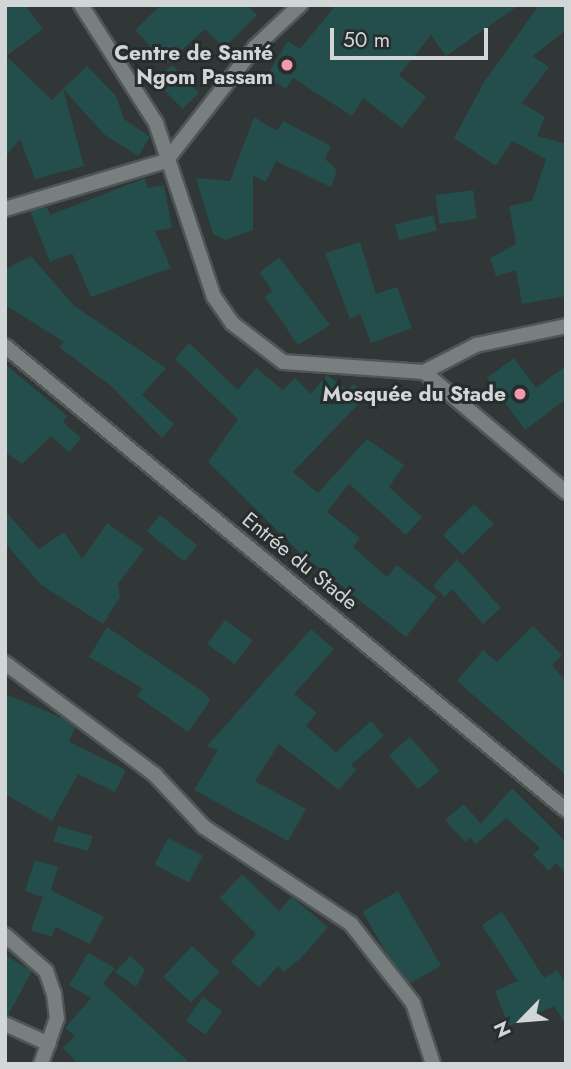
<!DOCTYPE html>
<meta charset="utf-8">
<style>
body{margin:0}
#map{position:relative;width:571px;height:1069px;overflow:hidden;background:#313736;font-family:Jost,sans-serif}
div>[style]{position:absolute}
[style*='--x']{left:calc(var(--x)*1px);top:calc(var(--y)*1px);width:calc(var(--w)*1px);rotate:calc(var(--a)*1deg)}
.building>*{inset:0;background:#234e4b;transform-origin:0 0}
.roads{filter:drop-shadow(2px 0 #505555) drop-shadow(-2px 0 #505555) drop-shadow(0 2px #505555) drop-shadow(0 -2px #505555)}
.minor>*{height:14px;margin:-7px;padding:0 7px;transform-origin:7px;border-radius:7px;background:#787f7f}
.tertiary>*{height:14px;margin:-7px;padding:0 7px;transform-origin:7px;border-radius:7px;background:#787f7f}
.dots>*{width:19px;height:19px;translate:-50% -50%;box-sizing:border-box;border:4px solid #272d2c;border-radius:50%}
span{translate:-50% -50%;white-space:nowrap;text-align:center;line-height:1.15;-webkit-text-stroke:6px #272d2c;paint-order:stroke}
.poi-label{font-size:21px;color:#d2d6d6;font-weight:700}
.right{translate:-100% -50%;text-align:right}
.street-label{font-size:21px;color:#d2d6d6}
.frame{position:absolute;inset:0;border:7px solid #d2d6d6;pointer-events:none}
.north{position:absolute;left:487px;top:985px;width:70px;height:70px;-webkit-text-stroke:5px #272d2c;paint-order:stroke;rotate:245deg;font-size:19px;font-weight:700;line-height:28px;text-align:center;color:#d2d6d6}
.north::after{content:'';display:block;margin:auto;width:24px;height:32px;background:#d2d6d6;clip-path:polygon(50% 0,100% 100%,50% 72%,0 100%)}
.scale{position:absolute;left:330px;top:28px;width:158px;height:32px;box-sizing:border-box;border:4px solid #d2d6d6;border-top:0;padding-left:9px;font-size:21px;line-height:24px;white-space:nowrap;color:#d2d6d6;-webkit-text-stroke:5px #272d2c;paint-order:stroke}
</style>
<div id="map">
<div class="building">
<div style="clip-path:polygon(5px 5px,25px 5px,43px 29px,6px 56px,52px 100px,63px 89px,84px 166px,35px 179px,20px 139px,5px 157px)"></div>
<div style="clip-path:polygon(161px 5px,247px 5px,257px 15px,224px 48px,205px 29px,167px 64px,135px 30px)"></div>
<div style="clip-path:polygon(336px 5px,519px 5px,446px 56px,431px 35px,399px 75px,426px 97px,402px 128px,363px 98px,352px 116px,293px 78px,286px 89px,266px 77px,288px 41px,300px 49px)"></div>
<div style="clip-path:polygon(539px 5px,566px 5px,566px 30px,533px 56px,549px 67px,522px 103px,545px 117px,537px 136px,566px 144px,566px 296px,522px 304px,516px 270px,496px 276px,490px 258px,516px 244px,509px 206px,532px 201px,546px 159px,512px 141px,496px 166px,454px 138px,484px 82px)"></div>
<div style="left:172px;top:65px;width:39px;height:23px;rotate:46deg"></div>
<div style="clip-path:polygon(87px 66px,116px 96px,124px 119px,150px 137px,138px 156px,105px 135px,63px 89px)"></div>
<div style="clip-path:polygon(254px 117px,277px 131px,283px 121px,331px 146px,325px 159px,337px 170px,331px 187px,276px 161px,266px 182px,253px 176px,253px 230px,225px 240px,213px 234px,196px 178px,230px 181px)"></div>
<div style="clip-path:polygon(145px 178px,147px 188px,164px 185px,172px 228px,155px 231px,171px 268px,91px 297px,72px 253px,50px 262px,30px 211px,47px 207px,50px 215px)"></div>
<div style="left:473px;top:190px;width:29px;height:38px;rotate:82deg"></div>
<div style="left:433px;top:215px;width:16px;height:39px;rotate:76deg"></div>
<div style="clip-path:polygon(360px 242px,376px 294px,397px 287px,412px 328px,371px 343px,360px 314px,350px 319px,325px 253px)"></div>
<div style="clip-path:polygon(31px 256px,73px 305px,166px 368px,142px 395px,174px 424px,162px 438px,111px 386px,59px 347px,64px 342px,5px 305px,5px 269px)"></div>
<div style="clip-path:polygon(279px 257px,330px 325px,298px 345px,265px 297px,272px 291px,260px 272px)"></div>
<div style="clip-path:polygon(189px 343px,238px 390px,256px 368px,283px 390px,295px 378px,311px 394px,327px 375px,348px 390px,354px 384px,366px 396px,293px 472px,318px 493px,367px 439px,404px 465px,389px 487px,422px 517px,406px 535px,349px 484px,327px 512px,360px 538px,353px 547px,387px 577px,397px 565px,437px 597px,406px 637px,300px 553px,208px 462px,238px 419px,175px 359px)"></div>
<div style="clip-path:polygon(514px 358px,536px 388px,566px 366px,566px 399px,525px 430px,487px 378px)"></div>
<div style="clip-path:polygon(5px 364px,67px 416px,63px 422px,81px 438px,69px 452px,51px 436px,22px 464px,5px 452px)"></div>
<div style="left:474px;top:504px;width:28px;height:44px;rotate:45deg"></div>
<div style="clip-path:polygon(5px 511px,39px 549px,64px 532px,82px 559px,107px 523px,144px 549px,118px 584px,120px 597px,103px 624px,40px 584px,5px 543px)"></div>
<div style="left:160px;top:515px;width:48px;height:21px;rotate:39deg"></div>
<div style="clip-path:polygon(457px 559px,501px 608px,483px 624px,452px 589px,445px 597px,433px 586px)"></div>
<div style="left:225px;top:620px;width:34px;height:30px;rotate:36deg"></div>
<div style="clip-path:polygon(533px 626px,562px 655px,552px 665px,566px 682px,566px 775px,457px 681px,483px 650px,497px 662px)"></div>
<div style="clip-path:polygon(107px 627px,206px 694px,210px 701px,188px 732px,137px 696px,142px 688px,89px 657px)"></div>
<div style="clip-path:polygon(311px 629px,334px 649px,294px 694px,317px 713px,306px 726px,336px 752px,371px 721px,384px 736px,351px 765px,356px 770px,339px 790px,279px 744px,255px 781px,306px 809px,288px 841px,194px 790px,218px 750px,207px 746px)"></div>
<div style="clip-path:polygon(5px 694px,62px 718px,75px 727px,69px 742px,126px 770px,115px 792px,78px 774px,52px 821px,5px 794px)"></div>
<div style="left:410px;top:737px;width:45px;height:28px;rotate:49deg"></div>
<div style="clip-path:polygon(512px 788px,566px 842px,566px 873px,556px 863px,549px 871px,533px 855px,540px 848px,506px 818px,476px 844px,470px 837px,465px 842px,445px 820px,464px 804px,481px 824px)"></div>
<div style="left:58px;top:826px;width:36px;height:16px;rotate:16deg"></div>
<div style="left:168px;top:838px;width:39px;height:30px;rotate:27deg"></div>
<div style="clip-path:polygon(35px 860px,58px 867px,51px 890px,104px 917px,90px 944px,55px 927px,52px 937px,31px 930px,43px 897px,25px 891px)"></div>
<div style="clip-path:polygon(242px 874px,279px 911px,292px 897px,328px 927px,301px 958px,284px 972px,278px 966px,259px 987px,231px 962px,256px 934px,220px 898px)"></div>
<div style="left:398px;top:891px;width:86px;height:41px;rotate:60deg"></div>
<div style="clip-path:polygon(502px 912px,544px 978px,557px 970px,566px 984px,566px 1025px,554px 1006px,509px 1026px,495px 991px,518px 981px,482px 925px)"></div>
<div style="left:192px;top:946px;width:38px;height:42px;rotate:43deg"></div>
<div style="clip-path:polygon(88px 953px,115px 968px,103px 983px,191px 1064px,78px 1064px,63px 1048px,75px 1036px,65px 1028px,91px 998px,69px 985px)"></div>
<div style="clip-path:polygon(5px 955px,32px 971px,8px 1015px,5px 1015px)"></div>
<div style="clip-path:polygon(130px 956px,145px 970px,136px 987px,115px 972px)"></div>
<div style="left:203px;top:997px;width:24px;height:29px;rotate:36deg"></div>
</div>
<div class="roads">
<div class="minor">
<div style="--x:81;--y:5;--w:140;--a:57.6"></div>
<div style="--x:156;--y:123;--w:183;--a:71.6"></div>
<div style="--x:214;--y:297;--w:32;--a:55"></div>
<div style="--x:232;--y:323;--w:64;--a:37.4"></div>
<div style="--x:283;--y:362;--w:141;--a:4.1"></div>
<div style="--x:424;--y:372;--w:186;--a:40.2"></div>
<div style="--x:5;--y:209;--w:168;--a:-16.6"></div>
<div style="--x:166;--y:161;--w:145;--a:-52"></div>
<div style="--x:255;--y:47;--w:62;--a:-43"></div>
<div style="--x:424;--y:372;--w:59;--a:-27.4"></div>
<div style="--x:476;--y:345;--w:92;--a:-11.9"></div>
<div style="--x:5;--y:663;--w:187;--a:36.7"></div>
<div style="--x:155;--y:775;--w:71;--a:46.7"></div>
<div style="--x:204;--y:827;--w:176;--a:33.4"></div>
<div style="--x:351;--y:924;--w:100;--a:51.9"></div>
<div style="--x:413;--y:1003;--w:64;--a:71.8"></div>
<div style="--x:5;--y:935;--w:55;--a:41.3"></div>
<div style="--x:46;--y:971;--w:24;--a:71"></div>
<div style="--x:54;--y:994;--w:24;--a:83"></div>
<div style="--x:57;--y:1018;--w:49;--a:109.2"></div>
<div style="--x:5;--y:1024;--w:48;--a:24.4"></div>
</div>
<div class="tertiary">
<div style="--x:5;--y:346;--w:728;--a:39.59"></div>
</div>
</div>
<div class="dots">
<div style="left:287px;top:65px;background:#f29aad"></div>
<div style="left:520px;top:394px;background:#f29aad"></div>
</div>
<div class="poi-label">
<span class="right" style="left:273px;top:65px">Centre de Santé<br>Ngom Passam</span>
<span class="right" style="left:506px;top:394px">Mosquée du Stade</span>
</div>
<div class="street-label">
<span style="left:300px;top:561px;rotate:39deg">Entrée du Stade</span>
</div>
<div class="frame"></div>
<div class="north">N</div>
<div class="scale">50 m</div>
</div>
